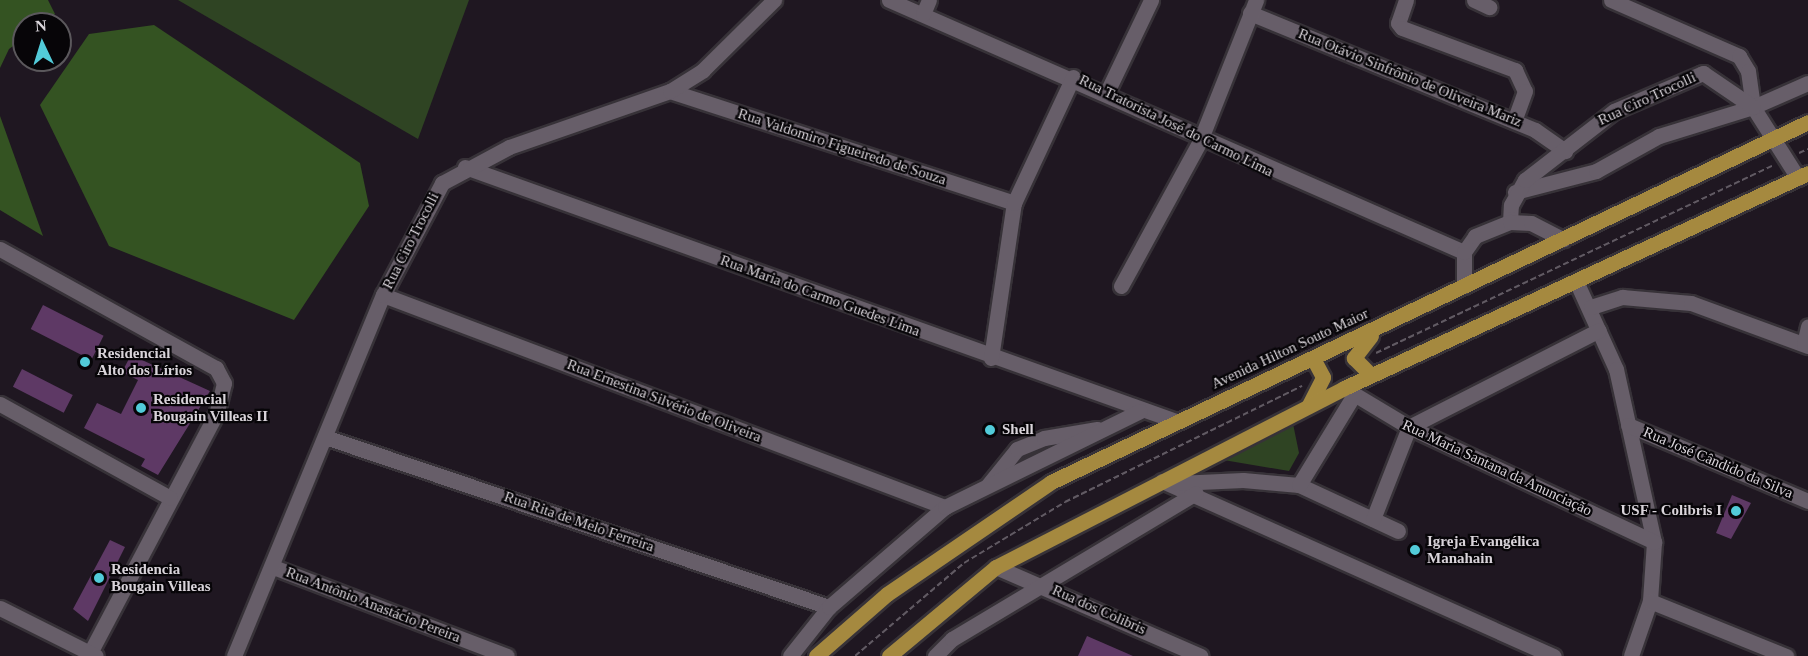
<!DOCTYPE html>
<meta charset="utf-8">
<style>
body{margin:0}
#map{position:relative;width:1808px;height:656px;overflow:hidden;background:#1f1721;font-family:"Times New Roman",serif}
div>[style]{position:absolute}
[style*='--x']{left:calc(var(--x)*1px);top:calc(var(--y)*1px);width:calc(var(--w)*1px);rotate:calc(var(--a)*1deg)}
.green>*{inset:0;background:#2f4423}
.forest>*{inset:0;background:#345322}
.building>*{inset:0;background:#5e3965;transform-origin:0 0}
.path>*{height:2px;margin-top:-1px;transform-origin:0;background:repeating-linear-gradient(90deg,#615a63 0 6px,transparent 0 9px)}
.roads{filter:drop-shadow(2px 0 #373238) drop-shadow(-2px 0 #373238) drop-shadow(0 2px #373238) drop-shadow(0 -2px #373238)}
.minor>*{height:15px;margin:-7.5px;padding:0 7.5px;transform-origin:7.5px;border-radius:7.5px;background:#675e69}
.major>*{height:15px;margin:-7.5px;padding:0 7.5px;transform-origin:7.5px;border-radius:7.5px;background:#a5893f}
.dots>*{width:16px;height:16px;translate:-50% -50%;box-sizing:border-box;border:3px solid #070508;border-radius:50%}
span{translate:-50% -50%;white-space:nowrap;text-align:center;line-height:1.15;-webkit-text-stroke:4.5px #070508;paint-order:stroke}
.street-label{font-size:15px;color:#d9d4da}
.poi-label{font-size:15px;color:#d9d4da;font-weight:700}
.left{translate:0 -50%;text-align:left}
.right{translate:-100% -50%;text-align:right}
.north{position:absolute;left:12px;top:12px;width:60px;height:60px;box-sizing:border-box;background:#070508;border:2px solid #5b585c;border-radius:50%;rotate:356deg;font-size:16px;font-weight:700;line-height:24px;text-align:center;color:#d9d4da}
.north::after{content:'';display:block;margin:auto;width:21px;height:27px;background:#52cbd9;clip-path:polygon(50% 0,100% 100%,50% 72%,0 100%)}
</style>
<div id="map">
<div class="green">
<div style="clip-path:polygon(178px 0,469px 0,418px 139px)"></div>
<div style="clip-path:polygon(1291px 414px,1299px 453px,1289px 471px,1200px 456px)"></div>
</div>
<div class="forest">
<div style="clip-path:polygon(0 0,48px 0,55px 14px,42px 24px,24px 24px,24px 38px,9px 49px,0 68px)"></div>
<div style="clip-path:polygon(154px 25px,360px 163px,369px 206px,294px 320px,109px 246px,40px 105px,89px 34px)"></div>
<div style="clip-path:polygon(0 116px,43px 236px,0 210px)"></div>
</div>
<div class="building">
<div style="left:43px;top:305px;width:68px;height:27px;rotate:27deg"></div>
<div style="clip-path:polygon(131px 355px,210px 391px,158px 475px,141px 466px,145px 459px,84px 428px,97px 403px,121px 414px,138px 380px,122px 372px)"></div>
<div style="left:22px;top:369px;width:57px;height:20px;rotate:27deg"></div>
<div style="clip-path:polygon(1732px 495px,1751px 503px,1731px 539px,1716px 533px)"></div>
<div style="clip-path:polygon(110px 540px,125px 547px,88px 621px,73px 609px)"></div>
<div style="clip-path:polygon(1087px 636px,1133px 656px,1078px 656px)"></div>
</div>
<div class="path">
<div style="--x:1799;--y:153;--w:10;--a:-24"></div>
<div style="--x:1376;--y:353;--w:438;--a:-25.3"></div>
<div style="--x:855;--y:656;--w:143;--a:-40.5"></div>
<div style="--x:964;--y:563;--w:118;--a:-31.1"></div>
<div style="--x:1065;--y:502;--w:264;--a:-26.1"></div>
</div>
<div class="roads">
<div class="minor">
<div style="--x:889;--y:0;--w:628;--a:23.67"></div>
<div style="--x:1464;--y:252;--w:34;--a:90"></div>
<div style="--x:1406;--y:0;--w:24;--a:109"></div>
<div style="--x:1398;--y:23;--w:6;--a:51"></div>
<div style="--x:1402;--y:28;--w:121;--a:20.4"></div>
<div style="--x:1515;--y:70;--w:23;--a:65"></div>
<div style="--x:1525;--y:91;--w:32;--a:110"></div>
<div style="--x:1474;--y:0;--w:17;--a:25"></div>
<div style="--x:1611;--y:0;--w:140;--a:23.6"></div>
<div style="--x:1739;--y:56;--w:17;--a:59"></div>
<div style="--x:1748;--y:71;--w:36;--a:82"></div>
<div style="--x:1753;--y:107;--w:84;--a:57.6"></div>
<div style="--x:1250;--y:13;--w:308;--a:22.3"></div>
<div style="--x:1535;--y:130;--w:37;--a:35"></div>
<div style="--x:923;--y:14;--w:15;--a:-67"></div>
<div style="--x:670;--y:91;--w:362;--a:18"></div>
<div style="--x:1107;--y:92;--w:102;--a:-64.4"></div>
<div style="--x:465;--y:167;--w:755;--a:19.66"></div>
<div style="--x:1515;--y:192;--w:84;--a:-14.5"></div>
<div style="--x:1596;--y:171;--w:72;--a:-29.1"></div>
<div style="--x:1659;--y:136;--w:98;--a:-17.1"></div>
<div style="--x:1753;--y:107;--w:60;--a:-23.6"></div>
<div style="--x:1510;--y:222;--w:17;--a:-87"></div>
<div style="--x:1511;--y:205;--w:29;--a:-61"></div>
<div style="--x:1525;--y:180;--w:113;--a:-37.8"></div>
<div style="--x:1614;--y:111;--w:97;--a:-23.1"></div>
<div style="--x:1703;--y:73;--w:60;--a:34.2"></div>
<div style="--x:0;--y:249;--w:247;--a:28.9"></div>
<div style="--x:216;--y:368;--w:17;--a:62"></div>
<div style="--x:224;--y:383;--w:32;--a:104"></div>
<div style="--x:216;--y:414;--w:270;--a:117.8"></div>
<div style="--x:1464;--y:252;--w:19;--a:-55"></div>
<div style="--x:1475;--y:236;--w:38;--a:-22"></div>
<div style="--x:1510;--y:222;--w:21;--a:3"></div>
<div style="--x:1531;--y:223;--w:36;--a:27"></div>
<div style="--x:1576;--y:281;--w:97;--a:65.6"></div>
<div style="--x:1616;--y:369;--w:177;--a:77.6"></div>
<div style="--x:1654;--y:542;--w:59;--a:93.9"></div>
<div style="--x:1650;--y:601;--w:58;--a:109.1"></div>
<div style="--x:1121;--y:286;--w:165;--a:-61.4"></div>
<div style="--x:1200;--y:141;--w:152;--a:-68.3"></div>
<div style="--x:383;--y:295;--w:601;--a:20.67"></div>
<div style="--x:1591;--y:307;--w:33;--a:-18"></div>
<div style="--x:1622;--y:297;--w:69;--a:5"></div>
<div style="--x:1691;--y:303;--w:125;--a:20.2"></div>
<div style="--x:1804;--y:344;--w:18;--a:-77"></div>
<div style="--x:991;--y:358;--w:157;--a:-81.6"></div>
<div style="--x:1014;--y:203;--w:139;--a:-64.9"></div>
<div style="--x:1344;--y:388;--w:76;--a:31"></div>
<div style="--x:1409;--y:427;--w:271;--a:25.1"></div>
<div style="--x:0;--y:404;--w:194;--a:28.9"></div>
<div style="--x:1628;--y:425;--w:195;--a:22.9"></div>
<div style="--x:328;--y:438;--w:529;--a:18.64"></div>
<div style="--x:1162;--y:481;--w:429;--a:24.1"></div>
<div style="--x:1177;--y:483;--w:66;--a:-2.6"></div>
<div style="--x:1243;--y:480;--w:56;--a:5.1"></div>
<div style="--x:1299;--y:485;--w:109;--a:24.9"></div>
<div style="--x:988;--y:485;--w:46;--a:-51.1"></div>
<div style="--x:1017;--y:449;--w:29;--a:-22"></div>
<div style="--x:1044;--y:438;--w:54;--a:-9.6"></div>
<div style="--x:1299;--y:485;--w:105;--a:-58.6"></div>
<div style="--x:1373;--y:519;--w:99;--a:-68.6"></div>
<div style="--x:1409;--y:427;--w:213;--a:-27"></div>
<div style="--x:273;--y:567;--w:250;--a:20.8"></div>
<div style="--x:996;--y:567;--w:223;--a:23.5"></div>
<div style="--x:1650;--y:601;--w:147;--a:22"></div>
<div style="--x:0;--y:608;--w:107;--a:26.6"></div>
<div style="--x:234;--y:656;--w:391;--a:-67.6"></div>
<div style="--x:383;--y:295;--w:127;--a:-62.2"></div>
<div style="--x:442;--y:183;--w:76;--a:-28.2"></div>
<div style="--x:509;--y:147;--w:170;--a:-19.2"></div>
<div style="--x:670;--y:91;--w:39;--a:-32"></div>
<div style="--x:703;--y:70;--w:100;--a:-44.6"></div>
<div style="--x:790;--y:656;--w:63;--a:-51.5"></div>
<div style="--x:829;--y:607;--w:153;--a:-40.8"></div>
<div style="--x:945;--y:507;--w:217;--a:-26.2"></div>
<div style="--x:935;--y:656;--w:24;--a:-45"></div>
<div style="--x:952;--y:639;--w:284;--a:-30.9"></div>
</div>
<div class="major">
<div style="--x:1371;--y:336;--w:28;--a:128"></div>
<div style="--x:1354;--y:358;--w:24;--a:45"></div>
<div style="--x:1309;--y:405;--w:31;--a:-63"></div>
<div style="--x:1323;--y:377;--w:21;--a:-118"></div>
<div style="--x:816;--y:656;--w:94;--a:-41.1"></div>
<div style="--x:887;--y:594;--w:199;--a:-34.3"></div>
<div style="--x:1051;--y:482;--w:838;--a:-25.43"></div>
<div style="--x:889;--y:656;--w:139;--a:-39.8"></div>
<div style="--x:996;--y:567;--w:391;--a:-27.2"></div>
<div style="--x:1344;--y:388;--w:511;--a:-24.86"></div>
</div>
</div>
<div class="dots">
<div style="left:85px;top:362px;background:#52cbd9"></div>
<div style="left:141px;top:408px;background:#52cbd9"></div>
<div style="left:990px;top:430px;background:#52cbd9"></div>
<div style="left:1736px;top:511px;background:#52cbd9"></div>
<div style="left:1415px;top:550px;background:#52cbd9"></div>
<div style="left:99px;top:578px;background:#52cbd9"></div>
</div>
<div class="street-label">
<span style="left:1410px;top:78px;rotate:22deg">Rua Otávio Sinfrônio de Oliveira Mariz</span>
<span style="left:1647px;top:99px;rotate:-25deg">Rua Ciro Trocolli</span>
<span style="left:1176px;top:126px;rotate:26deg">Rua Tratorista José do Carmo Lima</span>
<span style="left:842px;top:147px;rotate:18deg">Rua Valdomiro Figueiredo de Souza</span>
<span style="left:411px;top:241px;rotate:-63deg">Rua Ciro Trocolli</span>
<span style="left:820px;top:296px;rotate:20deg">Rua Maria do Carmo Guedes Lima</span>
<span style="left:1290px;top:349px;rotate:-25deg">Avenida Hilton Souto Maior</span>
<span style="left:664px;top:401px;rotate:21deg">Rua Ernestina Silvério de Oliveira</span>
<span style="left:1718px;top:463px;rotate:23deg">Rua José Cândido da Silva</span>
<span style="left:1497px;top:468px;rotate:25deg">Rua Maria Santana da Anunciação</span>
<span style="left:579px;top:522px;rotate:19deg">Rua Rita de Melo Ferreira</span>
<span style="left:373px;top:605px;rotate:21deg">Rua Antônio Anastácio Pereira</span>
<span style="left:1099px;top:610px;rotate:24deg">Rua dos Colibris</span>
</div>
<div class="poi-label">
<span class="left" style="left:97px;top:362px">Residencial<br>Alto dos Lírios</span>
<span class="left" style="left:153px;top:408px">Residencial<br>Bougain Villeas II</span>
<span class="left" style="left:1002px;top:430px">Shell</span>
<span class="right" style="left:1722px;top:511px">USF - Colibris I</span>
<span class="left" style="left:1427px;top:550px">Igreja Evangélica<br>Manahain</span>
<span class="left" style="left:111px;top:578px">Residencia<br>Bougain Villeas</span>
</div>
<div class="north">N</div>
</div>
